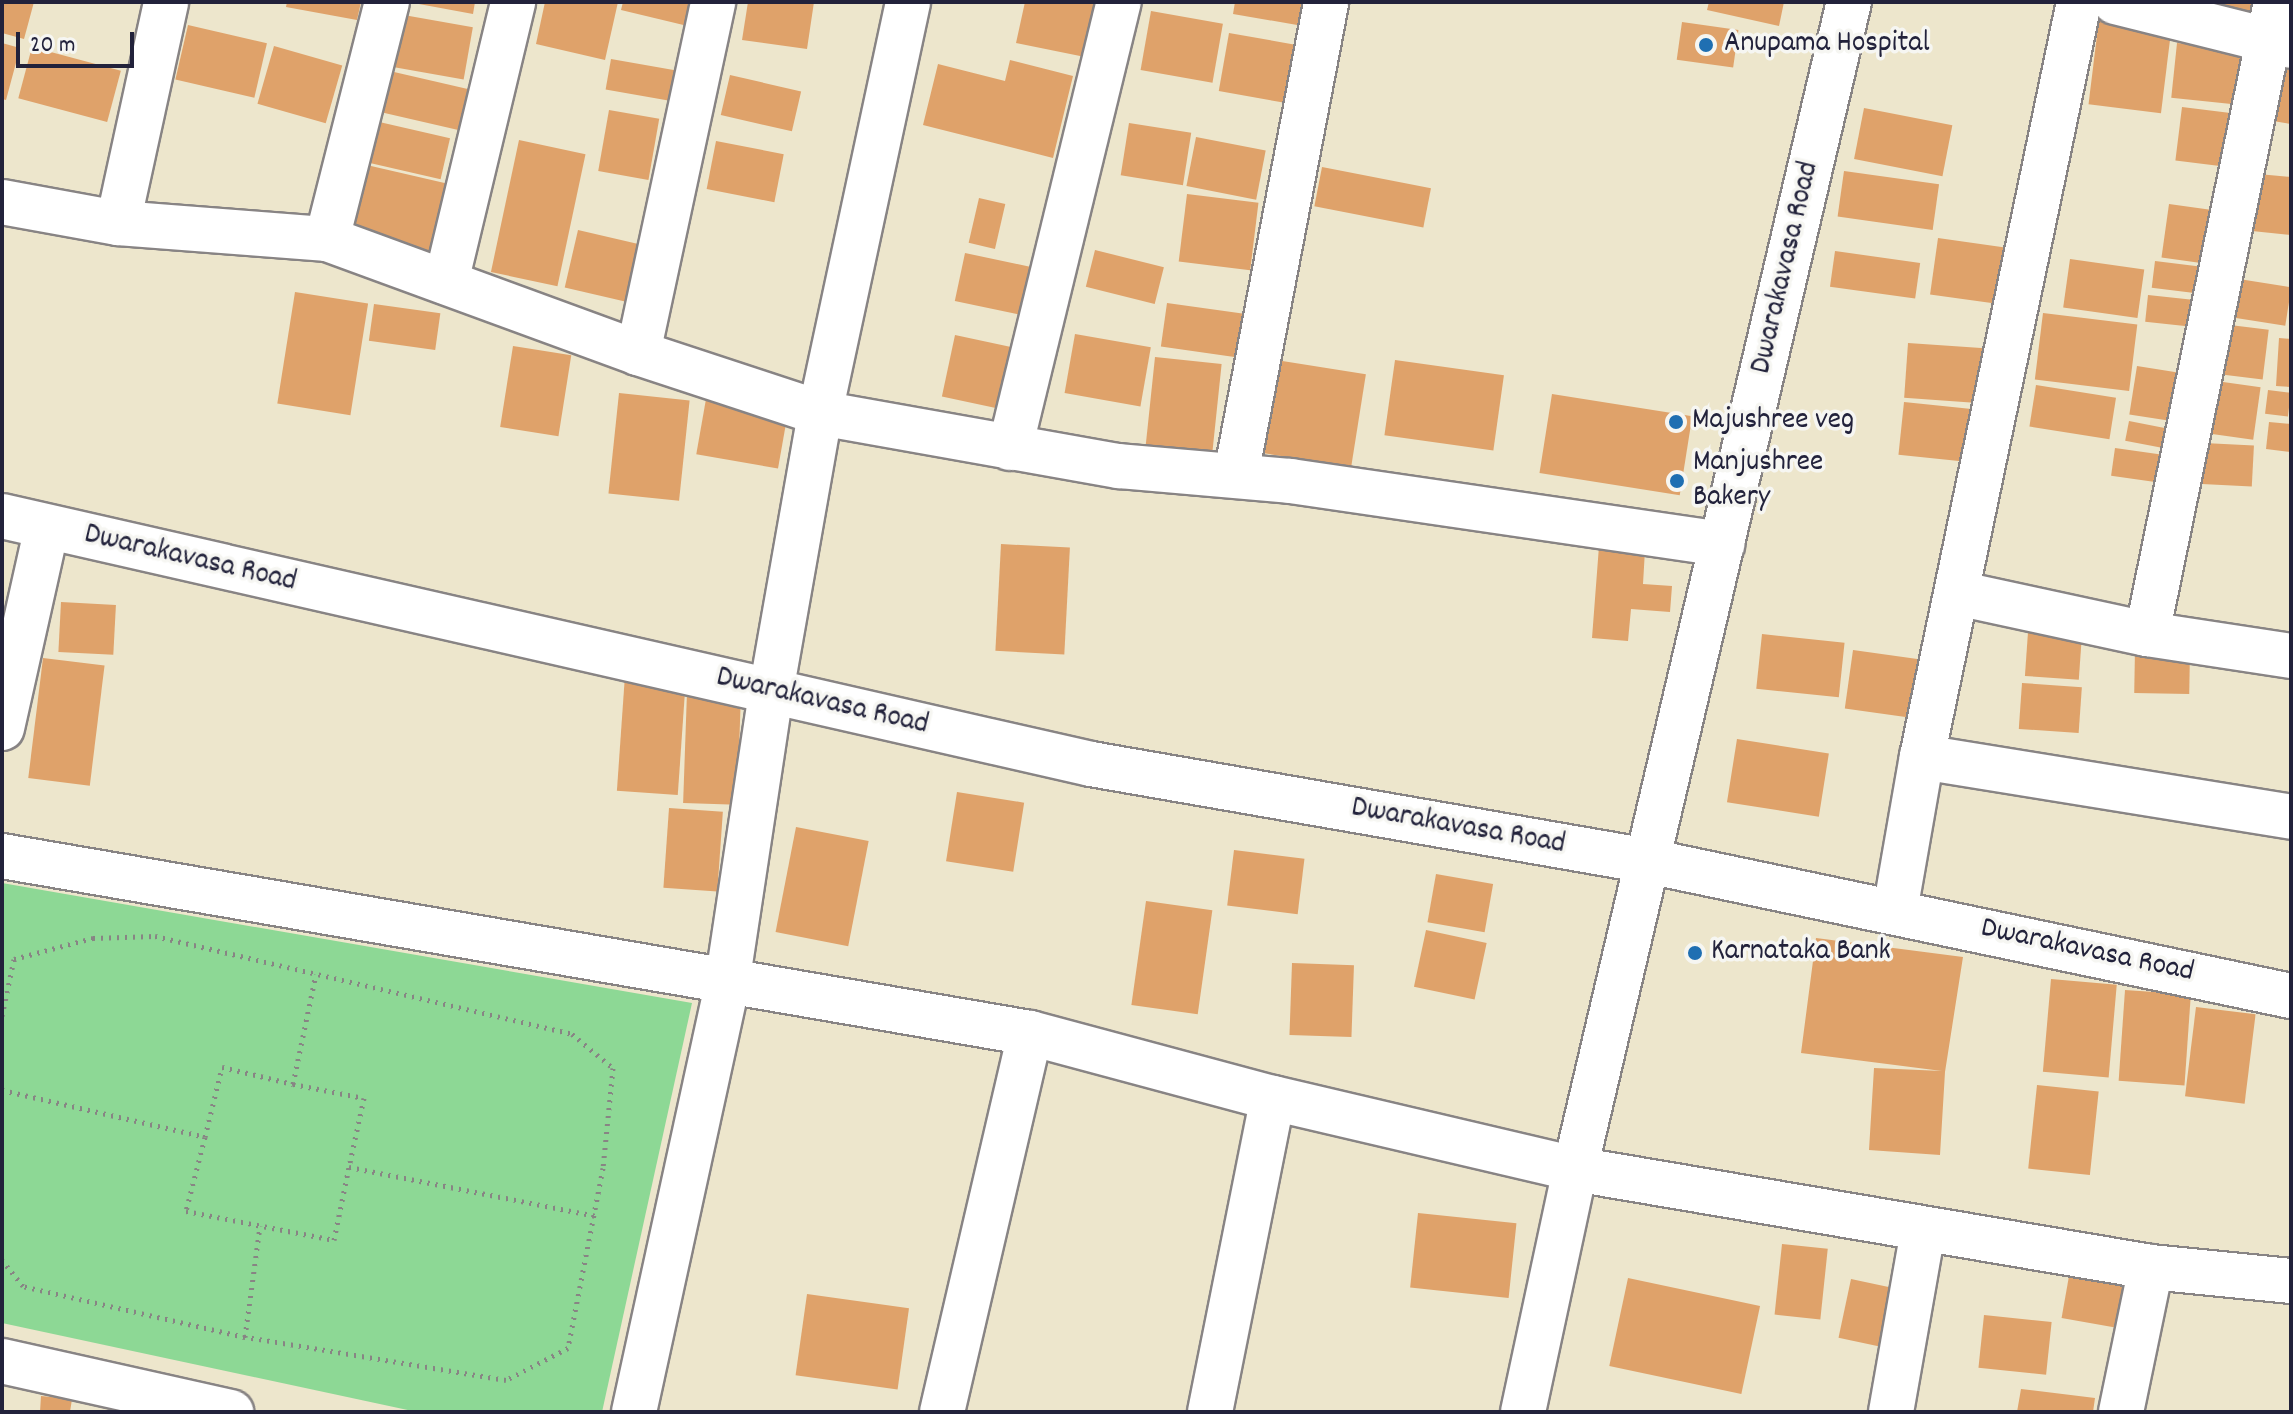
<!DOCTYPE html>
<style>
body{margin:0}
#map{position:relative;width:2293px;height:1414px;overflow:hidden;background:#ede6cc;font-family:Dekko,sans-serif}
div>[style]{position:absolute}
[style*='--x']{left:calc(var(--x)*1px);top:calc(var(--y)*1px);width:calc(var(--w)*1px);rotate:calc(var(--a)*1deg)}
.green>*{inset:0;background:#8dd895}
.building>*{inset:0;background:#dfa26a;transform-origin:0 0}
.path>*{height:5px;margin-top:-2.5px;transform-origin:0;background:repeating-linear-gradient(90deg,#888484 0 2px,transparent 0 8px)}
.roads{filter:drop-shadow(2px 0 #888484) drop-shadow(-2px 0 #888484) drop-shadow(0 2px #888484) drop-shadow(0 -2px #888484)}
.minor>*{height:44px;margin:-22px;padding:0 22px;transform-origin:22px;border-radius:22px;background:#fff}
.dots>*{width:22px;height:22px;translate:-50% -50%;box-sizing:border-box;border:4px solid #f6f6f2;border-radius:50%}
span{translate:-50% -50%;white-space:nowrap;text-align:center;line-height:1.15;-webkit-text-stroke:7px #f6f6f2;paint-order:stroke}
.poi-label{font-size:30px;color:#22223b}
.left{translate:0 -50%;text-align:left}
.street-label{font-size:30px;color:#22223b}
.frame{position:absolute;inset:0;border:4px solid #22223b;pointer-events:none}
.scale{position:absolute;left:16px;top:32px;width:118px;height:36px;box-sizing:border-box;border:4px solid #22223b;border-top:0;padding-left:10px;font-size:24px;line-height:28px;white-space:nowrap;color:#22223b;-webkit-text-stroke:6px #f6f6f2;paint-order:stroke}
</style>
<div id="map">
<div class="green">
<div style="clip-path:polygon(2px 883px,692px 1003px,602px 1412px,417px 1412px,2px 1323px)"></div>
</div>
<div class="building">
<div style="clip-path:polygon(2px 2px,34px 2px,24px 39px,2px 33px)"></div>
<div style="clip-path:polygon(287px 2px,361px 2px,357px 20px,286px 7px)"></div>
<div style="clip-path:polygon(408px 2px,475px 2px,473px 14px)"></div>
<div style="clip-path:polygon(545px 2px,618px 2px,605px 60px,536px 44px)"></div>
<div style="clip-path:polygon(623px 2px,702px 2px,696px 28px,621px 10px)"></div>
<div style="clip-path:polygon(748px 2px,814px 2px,807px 49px,742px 40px)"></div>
<div style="clip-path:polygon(1025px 2px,1101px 2px,1090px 58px,1016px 43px)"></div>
<div style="clip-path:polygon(1235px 2px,1307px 2px,1303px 26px,1233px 14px)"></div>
<div style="clip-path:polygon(1709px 2px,1784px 2px,1779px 26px,1707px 10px)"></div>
<div style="clip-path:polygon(2223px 2px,2266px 2px,2262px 23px,2220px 16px)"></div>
<div style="left:1151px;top:11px;width:73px;height:60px;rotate:10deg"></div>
<div style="left:398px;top:14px;width:76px;height:53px;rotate:10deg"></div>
<div style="left:2099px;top:19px;width:73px;height:86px;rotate:7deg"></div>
<div style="left:1682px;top:22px;width:57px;height:38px;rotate:8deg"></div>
<div style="left:188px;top:25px;width:81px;height:56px;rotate:13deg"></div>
<div style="left:1229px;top:33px;width:70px;height:59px;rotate:10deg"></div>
<div style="clip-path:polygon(2px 43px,20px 48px,6px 100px,2px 99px)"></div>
<div style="left:2177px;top:43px;width:75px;height:55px;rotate:6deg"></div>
<div style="left:274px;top:46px;width:71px;height:60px;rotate:16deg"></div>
<div style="left:32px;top:47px;width:92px;height:53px;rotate:15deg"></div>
<div style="left:611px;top:59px;width:78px;height:31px;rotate:10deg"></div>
<div style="clip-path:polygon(1010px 60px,1073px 76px,1053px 158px,923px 125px,938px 64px,1005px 81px)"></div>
<div style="clip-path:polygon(2276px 68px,2291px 70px,2291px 124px,2267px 120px)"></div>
<div style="left:381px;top:69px;width:89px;height:42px;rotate:13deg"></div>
<div style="left:730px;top:75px;width:73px;height:41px;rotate:13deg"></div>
<div style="left:2182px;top:107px;width:57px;height:54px;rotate:7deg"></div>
<div style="left:1864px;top:108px;width:90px;height:52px;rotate:11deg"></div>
<div style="left:609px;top:110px;width:51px;height:62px;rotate:10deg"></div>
<div style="left:375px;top:121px;width:77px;height:42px;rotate:13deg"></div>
<div style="left:1129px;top:123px;width:63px;height:53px;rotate:9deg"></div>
<div style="left:1196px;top:137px;width:71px;height:50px;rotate:11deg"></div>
<div style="left:519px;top:140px;width:68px;height:135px;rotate:12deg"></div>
<div style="left:716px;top:141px;width:69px;height:49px;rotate:11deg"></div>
<div style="left:358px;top:163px;width:90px;height:76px;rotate:13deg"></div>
<div style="left:1322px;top:167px;width:111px;height:40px;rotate:11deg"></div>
<div style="left:1844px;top:171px;width:96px;height:46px;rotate:8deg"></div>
<div style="clip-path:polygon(2258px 174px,2291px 177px,2291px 235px,2252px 231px)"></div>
<div style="left:1187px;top:194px;width:72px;height:68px;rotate:7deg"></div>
<div style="left:979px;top:198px;width:27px;height:46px;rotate:13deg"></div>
<div style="left:2169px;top:204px;width:49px;height:54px;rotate:8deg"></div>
<div style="left:578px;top:230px;width:74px;height:59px;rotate:13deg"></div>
<div style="left:1938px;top:238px;width:73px;height:57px;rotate:8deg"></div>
<div style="left:1095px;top:250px;width:71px;height:38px;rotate:14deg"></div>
<div style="left:1835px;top:251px;width:86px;height:36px;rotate:8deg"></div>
<div style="left:965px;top:253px;width:83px;height:49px;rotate:12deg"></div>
<div style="left:2070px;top:259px;width:75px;height:49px;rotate:8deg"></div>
<div style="left:2155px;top:261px;width:47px;height:27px;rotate:7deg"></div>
<div style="left:2239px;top:279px;width:53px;height:39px;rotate:9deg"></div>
<div style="left:295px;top:292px;width:74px;height:113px;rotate:9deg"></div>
<div style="left:2148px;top:295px;width:54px;height:27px;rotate:6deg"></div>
<div style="left:1167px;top:303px;width:76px;height:44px;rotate:8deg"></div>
<div style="left:374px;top:304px;width:67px;height:37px;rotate:8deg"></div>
<div style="left:2043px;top:313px;width:95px;height:67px;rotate:7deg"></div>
<div style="left:2230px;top:325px;width:39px;height:50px;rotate:7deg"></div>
<div style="left:1075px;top:334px;width:77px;height:60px;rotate:10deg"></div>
<div style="left:955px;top:335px;width:67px;height:63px;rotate:12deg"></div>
<div style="clip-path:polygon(2279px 338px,2291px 339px,2291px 387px,2276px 386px)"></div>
<div style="left:1908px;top:343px;width:77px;height:55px;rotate:4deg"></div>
<div style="left:513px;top:346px;width:59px;height:82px;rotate:9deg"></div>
<div style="left:1155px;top:357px;width:67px;height:102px;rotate:6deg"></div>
<div style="left:1276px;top:360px;width:91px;height:94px;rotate:9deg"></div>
<div style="left:1395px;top:360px;width:110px;height:76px;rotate:8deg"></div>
<div style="left:2137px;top:366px;width:54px;height:49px;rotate:9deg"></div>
<div style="left:2216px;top:381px;width:45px;height:53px;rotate:8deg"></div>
<div style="left:2036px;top:385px;width:81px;height:42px;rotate:9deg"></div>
<div style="left:2268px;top:390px;width:23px;height:24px;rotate:7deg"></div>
<div style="left:619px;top:393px;width:71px;height:101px;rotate:6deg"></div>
<div style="left:1552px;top:394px;width:142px;height:80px;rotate:9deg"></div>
<div style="left:706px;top:399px;width:83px;height:56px;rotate:10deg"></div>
<div style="left:1904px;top:402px;width:68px;height:53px;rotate:6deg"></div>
<div style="left:2129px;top:421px;width:48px;height:20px;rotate:11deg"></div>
<div style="clip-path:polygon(2269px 422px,2291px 424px,2291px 452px,2266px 449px)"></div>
<div style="left:2204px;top:443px;width:50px;height:41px;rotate:3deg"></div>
<div style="left:2115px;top:448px;width:57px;height:28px;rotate:8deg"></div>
<div style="left:1001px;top:544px;width:69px;height:107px;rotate:3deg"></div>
<div style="clip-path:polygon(1599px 546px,1645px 550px,1643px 584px,1672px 586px,1670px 612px,1631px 609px,1628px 641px,1592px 638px)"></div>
<div style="left:61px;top:602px;width:55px;height:50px;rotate:3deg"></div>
<div style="left:2028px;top:632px;width:54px;height:44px;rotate:4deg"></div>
<div style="left:1762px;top:634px;width:83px;height:55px;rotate:6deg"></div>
<div style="left:2135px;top:649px;width:55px;height:44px;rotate:1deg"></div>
<div style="left:1853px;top:650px;width:74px;height:59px;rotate:8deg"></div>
<div style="left:43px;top:658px;width:62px;height:121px;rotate:7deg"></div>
<div style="left:625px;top:675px;width:61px;height:116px;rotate:4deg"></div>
<div style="left:2022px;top:683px;width:60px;height:46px;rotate:4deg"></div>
<div style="left:687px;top:692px;width:54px;height:111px;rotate:2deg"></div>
<div style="left:1737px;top:739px;width:93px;height:64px;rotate:9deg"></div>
<div style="left:957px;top:792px;width:68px;height:70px;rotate:9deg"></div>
<div style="left:669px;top:808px;width:54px;height:80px;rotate:4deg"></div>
<div style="left:796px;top:827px;width:74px;height:107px;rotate:11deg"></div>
<div style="left:1234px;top:850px;width:71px;height:56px;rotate:7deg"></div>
<div style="left:1436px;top:874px;width:58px;height:49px;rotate:10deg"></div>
<div style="left:1146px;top:901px;width:67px;height:105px;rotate:8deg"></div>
<div style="left:1426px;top:930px;width:62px;height:58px;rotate:12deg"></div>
<div style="clip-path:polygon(1816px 938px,1963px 957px,1945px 1072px,1940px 1155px,1869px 1150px,1874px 1068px,1942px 1071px,1801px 1053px)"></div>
<div style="left:1292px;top:963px;width:62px;height:72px;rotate:2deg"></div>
<div style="left:2051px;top:979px;width:66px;height:93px;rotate:5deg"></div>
<div style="left:2125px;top:990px;width:66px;height:91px;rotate:4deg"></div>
<div style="left:2196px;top:1007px;width:60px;height:90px;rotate:7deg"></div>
<div style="left:2037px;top:1085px;width:62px;height:84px;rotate:6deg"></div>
<div style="left:1418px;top:1213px;width:99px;height:75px;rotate:6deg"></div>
<div style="left:1782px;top:1244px;width:46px;height:71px;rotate:6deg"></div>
<div style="left:2072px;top:1259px;width:73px;height:60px;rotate:10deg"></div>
<div style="left:1628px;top:1278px;width:135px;height:90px;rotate:12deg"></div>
<div style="left:1851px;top:1279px;width:48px;height:60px;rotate:12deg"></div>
<div style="left:807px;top:1294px;width:103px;height:82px;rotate:8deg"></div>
<div style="left:1984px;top:1315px;width:68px;height:53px;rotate:6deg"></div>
<div style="clip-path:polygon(2021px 1389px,2095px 1398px,2093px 1412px,2017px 1412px)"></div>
<div style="clip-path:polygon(41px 1396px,72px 1399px,70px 1412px,40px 1412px)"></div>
</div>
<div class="path">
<div style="--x:2;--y:1016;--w:58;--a:-78.1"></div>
<div style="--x:14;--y:959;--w:82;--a:-14.9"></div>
<div style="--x:93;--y:938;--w:62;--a:-1.8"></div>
<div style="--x:155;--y:936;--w:428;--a:13.2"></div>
<div style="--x:572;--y:1034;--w:53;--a:39.7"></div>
<div style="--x:613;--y:1068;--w:100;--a:95.7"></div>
<div style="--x:603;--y:1168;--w:183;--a:101"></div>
<div style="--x:568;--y:1348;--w:70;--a:152.7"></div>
<div style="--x:506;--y:1380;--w:265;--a:-170.6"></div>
<div style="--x:245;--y:1337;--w:228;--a:-167.1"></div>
<div style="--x:23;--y:1286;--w:33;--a:-129"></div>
<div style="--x:293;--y:1084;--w:72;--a:11.2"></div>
<div style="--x:364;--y:1098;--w:71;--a:102.3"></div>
<div style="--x:2;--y:1090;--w:208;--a:13"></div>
<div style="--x:205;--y:1137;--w:76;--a:104.4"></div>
<div style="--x:186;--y:1211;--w:151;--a:11.1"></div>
<div style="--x:334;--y:1240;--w:75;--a:-78.4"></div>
<div style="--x:349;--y:1167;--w:252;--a:11.2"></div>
<div style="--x:205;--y:1137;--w:72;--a:-76.3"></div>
<div style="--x:222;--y:1067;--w:73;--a:13.5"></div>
<div style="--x:293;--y:1084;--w:112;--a:-78.2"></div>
<div style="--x:245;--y:1337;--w:112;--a:-82.3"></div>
</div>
<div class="roads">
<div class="minor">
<div style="--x:2115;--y:2;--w:181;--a:14"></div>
<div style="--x:2;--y:202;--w:118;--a:10.3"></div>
<div style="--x:118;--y:223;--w:210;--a:4.4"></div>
<div style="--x:327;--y:239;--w:331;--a:20.1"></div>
<div style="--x:638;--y:353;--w:192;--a:18.2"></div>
<div style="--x:820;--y:413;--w:304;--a:10.1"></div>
<div style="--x:1119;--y:466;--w:172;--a:5"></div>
<div style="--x:1290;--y:481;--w:437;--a:8.3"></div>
<div style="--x:118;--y:223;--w:226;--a:-77.7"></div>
<div style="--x:327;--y:239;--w:244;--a:-75.8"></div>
<div style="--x:446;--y:282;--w:288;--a:-76.5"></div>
<div style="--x:638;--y:353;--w:359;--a:-77.9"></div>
<div style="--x:1010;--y:448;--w:459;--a:-76.3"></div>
<div style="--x:1236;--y:475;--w:481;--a:-79.2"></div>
<div style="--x:2;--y:516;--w:1117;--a:12.83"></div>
<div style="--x:1091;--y:764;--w:565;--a:9.88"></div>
<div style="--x:1648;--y:861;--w:657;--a:11.86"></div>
<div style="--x:1957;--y:593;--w:194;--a:12.2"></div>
<div style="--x:2147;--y:634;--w:146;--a:8.7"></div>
<div style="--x:2147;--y:634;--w:645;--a:-78.46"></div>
<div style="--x:2;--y:728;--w:206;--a:-77.4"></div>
<div style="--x:1922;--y:757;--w:374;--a:9.2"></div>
<div style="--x:2;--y:856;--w:1043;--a:9.77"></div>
<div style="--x:1030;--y:1033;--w:252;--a:15"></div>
<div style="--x:1273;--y:1098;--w:310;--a:13.2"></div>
<div style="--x:1575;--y:1169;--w:584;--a:9.66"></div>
<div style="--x:2151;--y:1267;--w:141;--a:5.7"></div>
<div style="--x:1895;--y:911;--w:156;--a:-80.1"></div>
<div style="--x:1922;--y:757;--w:771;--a:-78.25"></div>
<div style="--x:2;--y:1361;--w:235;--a:12.6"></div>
<div style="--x:634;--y:1412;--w:438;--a:-77.7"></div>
<div style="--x:727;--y:984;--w:295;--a:-81.4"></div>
<div style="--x:771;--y:692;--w:283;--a:-80"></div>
<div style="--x:820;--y:413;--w:420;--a:-77.9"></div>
<div style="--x:942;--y:1412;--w:389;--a:-76.9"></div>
<div style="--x:1210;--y:1412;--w:320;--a:-78.7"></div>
<div style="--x:1523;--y:1412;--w:249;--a:-77.9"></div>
<div style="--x:1575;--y:1169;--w:1199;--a:-76.79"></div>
<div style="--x:1891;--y:1412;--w:185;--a:-80"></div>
<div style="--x:2121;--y:1412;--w:148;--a:-78.3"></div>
</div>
</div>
<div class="dots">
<div style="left:1706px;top:45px;background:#1f6fb2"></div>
<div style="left:1676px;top:422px;background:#1f6fb2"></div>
<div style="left:1677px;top:481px;background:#1f6fb2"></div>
<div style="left:1695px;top:953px;background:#1f6fb2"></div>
</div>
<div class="poi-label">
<span class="left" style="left:1724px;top:45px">Anupama Hospital</span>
<span class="left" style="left:1692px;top:422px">Majushree veg</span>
<span class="left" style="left:1693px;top:481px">Manjushree<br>Bakery</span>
<span class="left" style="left:1711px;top:953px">Karnataka Bank</span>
</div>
<div class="street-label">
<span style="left:1787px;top:268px;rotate:-77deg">Dwarakavasa Road</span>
<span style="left:190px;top:560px;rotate:13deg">Dwarakavasa Road</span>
<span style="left:822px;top:703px;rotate:13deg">Dwarakavasa Road</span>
<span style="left:1458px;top:828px;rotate:10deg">Dwarakavasa Road</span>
<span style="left:2087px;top:952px;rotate:12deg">Dwarakavasa Road</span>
</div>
<div class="frame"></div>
<div class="scale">20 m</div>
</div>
